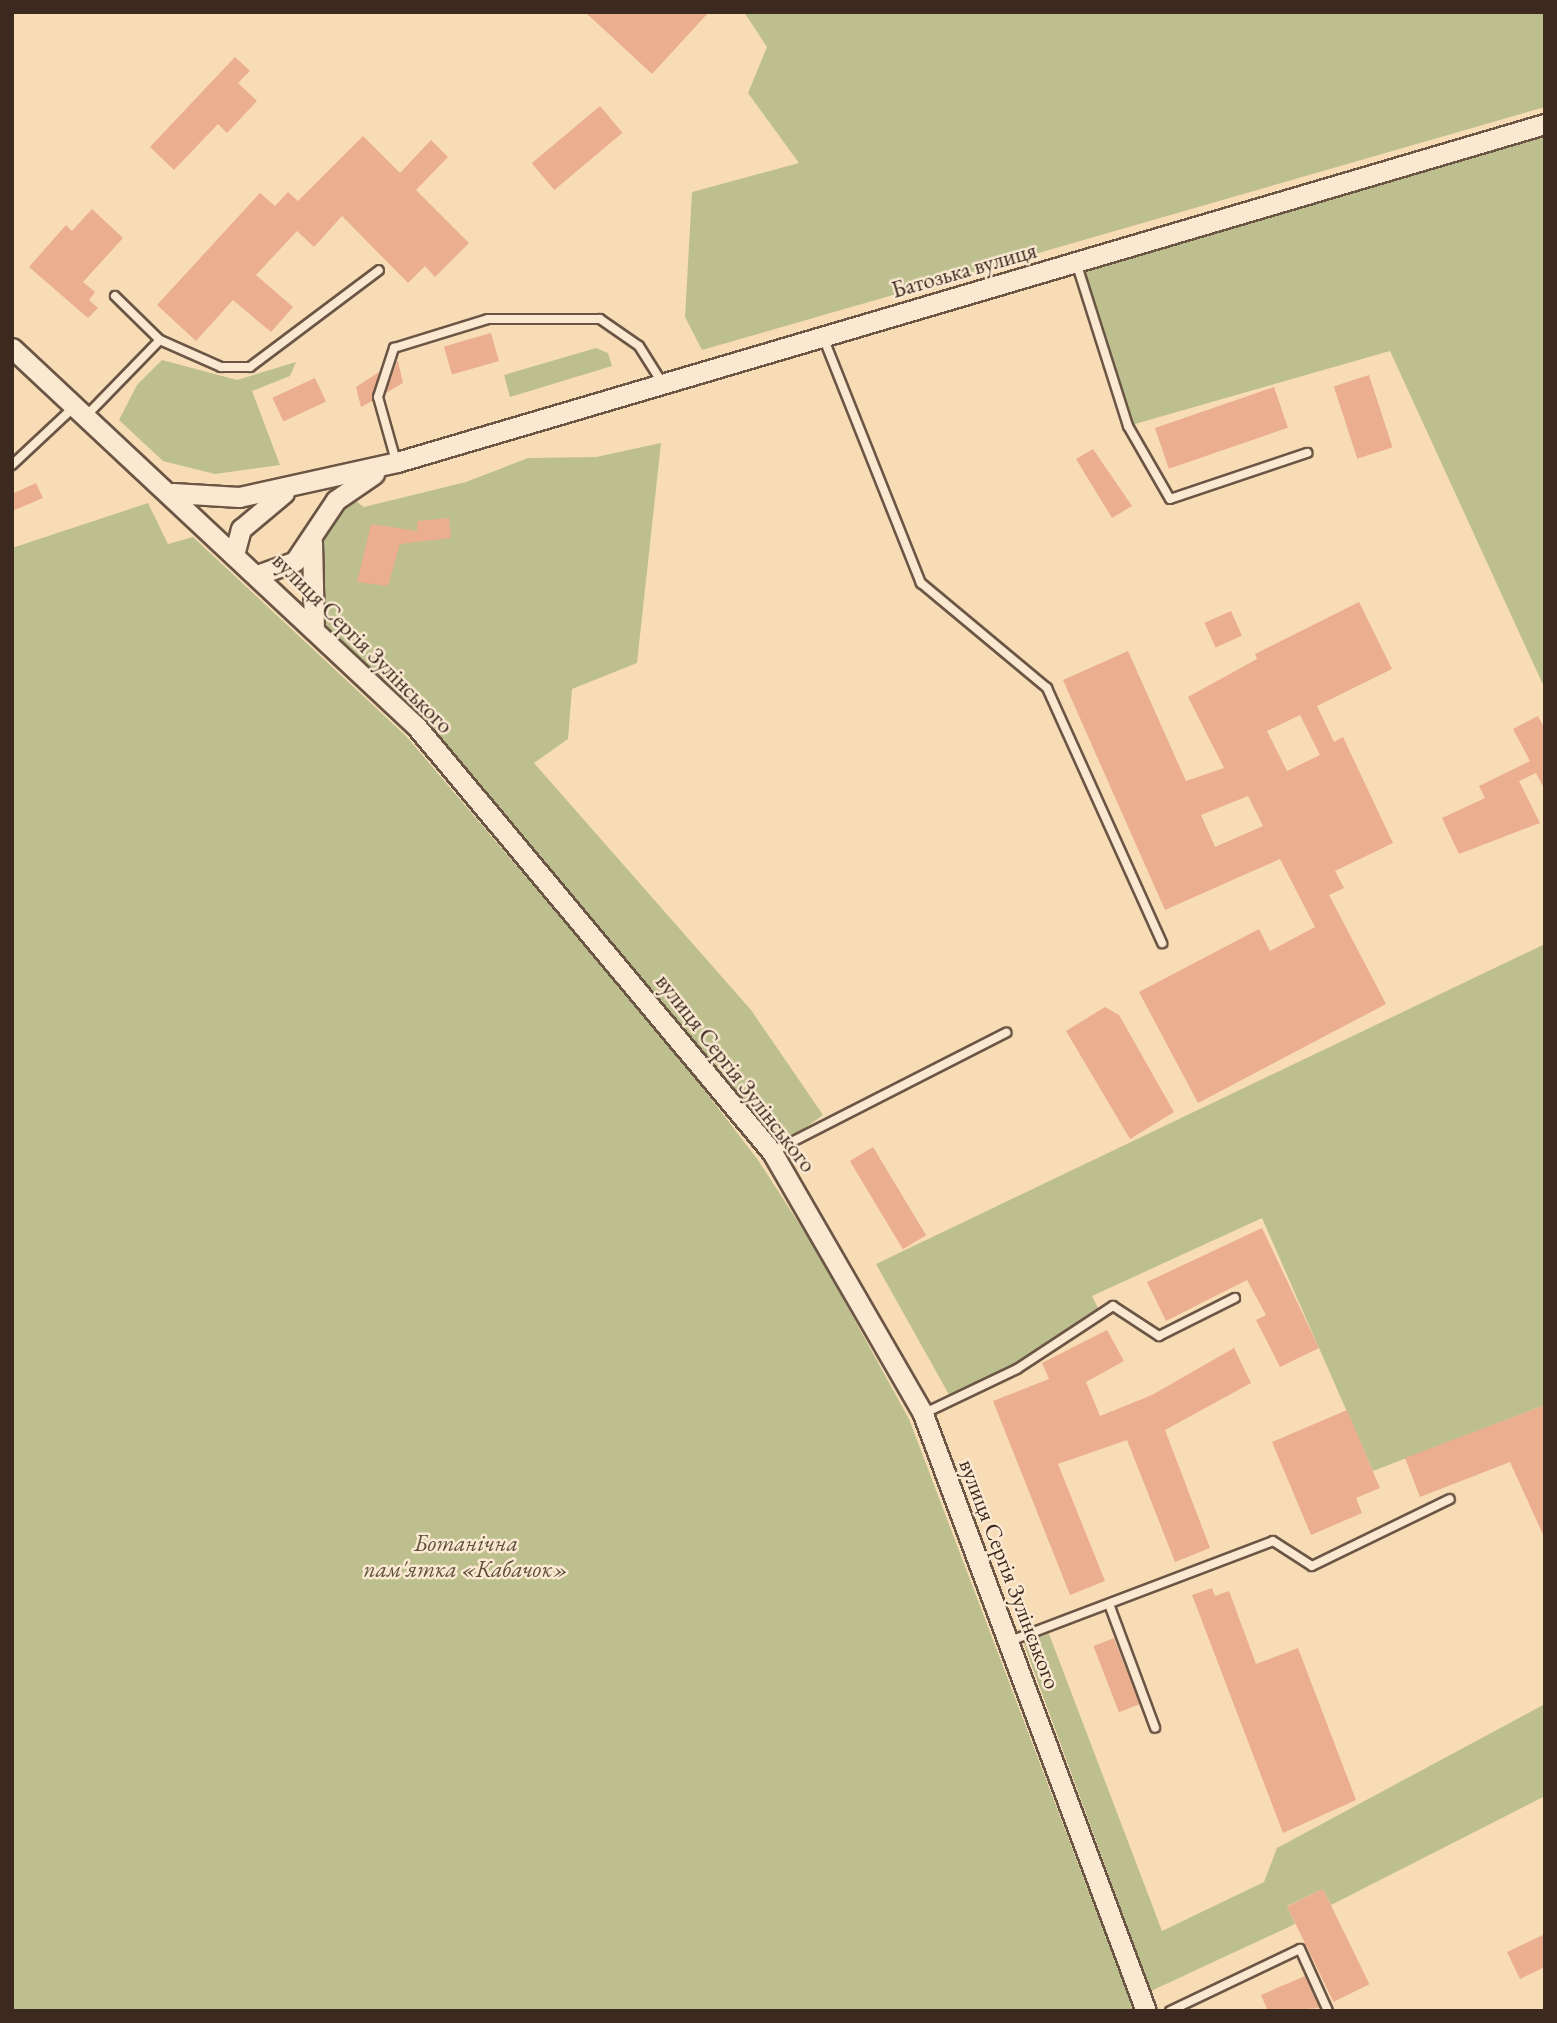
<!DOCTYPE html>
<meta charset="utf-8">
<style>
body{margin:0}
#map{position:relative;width:1557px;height:2023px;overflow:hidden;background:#f8dcb6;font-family:"EB Garamond",serif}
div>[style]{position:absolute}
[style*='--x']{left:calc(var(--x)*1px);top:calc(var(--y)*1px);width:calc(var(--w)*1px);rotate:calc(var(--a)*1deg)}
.green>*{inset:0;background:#bdc08e}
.building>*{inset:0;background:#ebae8f;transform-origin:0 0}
.roads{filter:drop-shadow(2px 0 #6b5646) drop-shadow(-2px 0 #6b5646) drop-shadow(0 2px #6b5646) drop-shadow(0 -2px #6b5646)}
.service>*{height:8px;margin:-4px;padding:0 4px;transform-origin:4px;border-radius:4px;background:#fae8d0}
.tertiary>*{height:19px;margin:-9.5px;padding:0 9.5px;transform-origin:9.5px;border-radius:9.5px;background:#fae8d0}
span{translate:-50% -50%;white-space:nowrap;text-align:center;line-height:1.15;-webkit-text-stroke:5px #fae8d0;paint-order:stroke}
.street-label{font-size:23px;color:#3c2a21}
.park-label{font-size:23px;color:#5c503c;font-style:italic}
.frame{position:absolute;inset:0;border:14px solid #3c2a21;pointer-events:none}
</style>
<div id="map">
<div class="green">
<div style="clip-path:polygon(744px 12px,1545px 12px,1545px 107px,702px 350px,685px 317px,692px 192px,799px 163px,748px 93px,767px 47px)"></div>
<div style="clip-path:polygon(1545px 124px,1545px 689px,1390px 351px,1128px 426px,1076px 262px)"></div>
<div style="clip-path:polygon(596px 348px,608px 353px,612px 366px,510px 397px,504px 375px)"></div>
<div style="clip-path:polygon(162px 360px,237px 380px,296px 362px,290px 376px,252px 391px,280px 465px,215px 474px,163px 461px,119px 420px,137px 385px)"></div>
<div style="clip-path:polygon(661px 443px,637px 663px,572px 689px,568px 739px,534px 763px,751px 1010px,823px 1115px,772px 1152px,454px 769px,314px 629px,312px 542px,353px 499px,364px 507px,466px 482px,528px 458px,596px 457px)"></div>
<div style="clip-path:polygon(148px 503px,168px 544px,193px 537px,406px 736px,675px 1052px,758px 1160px,815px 1248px,909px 1419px,1134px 2011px,12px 2011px,12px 548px)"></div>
<div style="clip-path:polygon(1545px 944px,1545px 1405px,1373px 1471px,1262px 1218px,1092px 1296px,1100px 1312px,1017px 1369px,952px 1400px,876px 1264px)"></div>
<div style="clip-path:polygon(1046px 1626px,1162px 1931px,1264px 1882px,1277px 1848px,1545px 1704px,1545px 1796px,1331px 1905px,1323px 1889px,1287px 1906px,1295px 1924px,1151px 1991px,1021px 1636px)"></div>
</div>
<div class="building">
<div style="clip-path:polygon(585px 12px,709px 12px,652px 74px)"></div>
<div style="clip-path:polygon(235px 57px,250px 71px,238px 83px,257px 101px,227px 133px,218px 124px,174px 170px,150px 147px)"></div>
<div style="left:600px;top:106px;width:35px;height:89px;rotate:50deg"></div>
<div style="clip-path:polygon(363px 136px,400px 173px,431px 140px,448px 157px,416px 190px,469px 243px,435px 277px,425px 266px,408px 283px,342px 216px,314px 247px,297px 231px,256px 275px,293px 307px,271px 332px,233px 300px,196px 341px,157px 305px,260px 193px,275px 206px,288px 192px,298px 201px)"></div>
<div style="clip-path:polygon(92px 209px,123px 238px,83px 282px,95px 292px,89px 300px,98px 308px,88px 318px,29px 267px,66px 225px,72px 231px)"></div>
<div style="left:491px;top:333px;width:29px;height:49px;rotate:74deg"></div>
<div style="clip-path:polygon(398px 361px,403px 383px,386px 393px,397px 361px)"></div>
<div style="clip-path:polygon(379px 372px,372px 401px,361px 407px,356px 387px)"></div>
<div style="left:1369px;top:375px;width:76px;height:37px;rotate:72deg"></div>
<div style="left:315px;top:378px;width:26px;height:47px;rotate:65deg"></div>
<div style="left:1274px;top:387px;width:43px;height:126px;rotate:71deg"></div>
<div style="clip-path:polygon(1093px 449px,1132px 506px,1112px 518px,1076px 459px)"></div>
<div style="clip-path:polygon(36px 483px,43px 498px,12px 511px,12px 494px)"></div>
<div style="clip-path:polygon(449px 518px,451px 538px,400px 544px,388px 586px,357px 582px,371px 524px,417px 531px,417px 521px)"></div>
<div style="clip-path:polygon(evenodd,1359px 602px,1392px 669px,1317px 706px,1334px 742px,1343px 737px,1393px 843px,1335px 871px,1344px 888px,1329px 895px,1386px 1004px,1198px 1103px,1139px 992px,1259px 929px,1270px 951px,1315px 927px,1280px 859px,1165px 910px,1063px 680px,1128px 651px,1186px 781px,1224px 768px,1188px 697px,1257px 659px,1255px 654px,1359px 602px,1300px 715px,1320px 755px,1287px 771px,1267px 731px,1300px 715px,1359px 602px,1248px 796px,1263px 826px,1215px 847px,1201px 815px,1248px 796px)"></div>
<div style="left:1231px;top:611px;width:27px;height:29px;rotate:66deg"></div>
<div style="clip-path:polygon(1538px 716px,1545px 729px,1545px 790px,1536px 773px,1519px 781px,1540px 823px,1459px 854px,1442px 818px,1485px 798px,1479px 786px,1530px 761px,1513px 729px)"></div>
<div style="clip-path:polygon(1105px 1007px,1119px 1015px,1174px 1112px,1130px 1139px,1066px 1031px)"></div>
<div style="left:873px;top:1147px;width:103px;height:27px;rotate:59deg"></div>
<div style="clip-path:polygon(1262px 1228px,1319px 1348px,1280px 1367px,1256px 1320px,1266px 1315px,1247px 1280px,1166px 1321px,1147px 1282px)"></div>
<div style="clip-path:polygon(1107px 1330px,1124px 1361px,1086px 1382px,1100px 1416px,1152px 1395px,1234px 1348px,1251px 1383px,1165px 1430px,1210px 1548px,1175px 1562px,1127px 1440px,1058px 1464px,1105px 1581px,1070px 1595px,993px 1401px,1049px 1379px,1042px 1363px)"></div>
<div style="clip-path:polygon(1545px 1405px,1545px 1539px,1510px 1462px,1420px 1497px,1405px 1458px)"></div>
<div style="clip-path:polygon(1347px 1410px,1380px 1488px,1356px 1498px,1362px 1513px,1311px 1535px,1272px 1442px)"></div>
<div style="clip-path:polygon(1212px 1588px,1215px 1596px,1229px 1591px,1256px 1664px,1298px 1648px,1356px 1800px,1283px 1833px,1192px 1595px)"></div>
<div style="left:1114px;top:1638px;width:71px;height:22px;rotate:69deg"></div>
<div style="left:1323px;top:1889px;width:106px;height:40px;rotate:64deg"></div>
<div style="clip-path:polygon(1545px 1934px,1545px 1967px,1520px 1979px,1507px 1952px)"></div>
<div style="clip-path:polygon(1305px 1976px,1320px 2008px,1268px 2011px,1261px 1995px)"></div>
</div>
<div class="roads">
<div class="service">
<div style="--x:1076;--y:262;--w:172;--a:72.4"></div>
<div style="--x:1128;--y:426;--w:84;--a:60.1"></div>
<div style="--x:1170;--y:499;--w:145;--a:-18.6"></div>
<div style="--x:115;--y:296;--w:63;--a:44.4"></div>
<div style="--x:160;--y:340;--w:67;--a:23.9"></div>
<div style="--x:221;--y:367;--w:29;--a:0"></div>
<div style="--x:250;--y:367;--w:161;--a:-36.9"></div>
<div style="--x:823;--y:337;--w:265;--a:68.3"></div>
<div style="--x:921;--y:583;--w:164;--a:39.8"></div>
<div style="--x:1047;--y:688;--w:280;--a:65.7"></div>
<div style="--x:86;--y:416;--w:106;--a:-45.8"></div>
<div style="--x:396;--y:461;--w:66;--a:-105.7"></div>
<div style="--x:378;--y:397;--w:52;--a:-71.9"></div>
<div style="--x:394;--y:348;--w:98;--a:-17.1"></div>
<div style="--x:488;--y:319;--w:112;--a:0"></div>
<div style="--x:600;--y:319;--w:47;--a:34.7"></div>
<div style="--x:639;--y:346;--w:45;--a:57.7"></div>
<div style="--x:12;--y:465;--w:86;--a:-43.1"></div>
<div style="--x:772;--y:1152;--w:263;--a:-27"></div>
<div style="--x:923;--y:1414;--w:104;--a:-25.6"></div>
<div style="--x:1017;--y:1369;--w:115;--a:-33.3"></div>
<div style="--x:1113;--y:1306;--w:55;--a:33.1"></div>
<div style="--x:1159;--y:1336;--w:85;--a:-26.6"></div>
<div style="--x:1109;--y:1604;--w:132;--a:69.6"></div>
<div style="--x:1010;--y:1641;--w:281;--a:-20.8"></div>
<div style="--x:1273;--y:1541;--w:46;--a:32.7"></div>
<div style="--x:1312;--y:1566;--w:153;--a:-25.9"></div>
<div style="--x:1170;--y:2011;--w:144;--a:-25.5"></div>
<div style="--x:1300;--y:1949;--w:68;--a:65.7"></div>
</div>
<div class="tertiary">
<div style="--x:12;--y:348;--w:553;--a:43.1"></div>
<div style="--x:416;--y:726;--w:555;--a:50.12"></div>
<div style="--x:772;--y:1152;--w:302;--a:60"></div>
<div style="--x:923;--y:1414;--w:637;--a:69.52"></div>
<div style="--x:173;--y:493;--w:66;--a:3.5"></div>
<div style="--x:239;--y:497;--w:162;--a:-12.5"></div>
<div style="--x:397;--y:462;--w:1197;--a:-16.41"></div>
<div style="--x:312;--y:542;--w:87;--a:88.7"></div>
<div style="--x:235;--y:551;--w:23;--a:-75"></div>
<div style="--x:241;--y:529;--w:56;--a:-39.9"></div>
<div style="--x:260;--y:574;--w:37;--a:-20"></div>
<div style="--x:295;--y:561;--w:73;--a:-56.1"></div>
<div style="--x:336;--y:500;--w:46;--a:-34.4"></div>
</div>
</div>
<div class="street-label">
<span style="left:964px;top:270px;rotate:-16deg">Батозька вулиця</span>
<span style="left:363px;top:643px;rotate:45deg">вулиця Сергія Зулінського</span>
<span style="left:736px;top:1073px;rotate:52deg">вулиця Сергія Зулінського</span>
<span style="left:1010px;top:1574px;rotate:69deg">вулиця Сергія Зулінського</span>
</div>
<div class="park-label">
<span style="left:466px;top:1556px">Ботанічна<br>пам'ятка «Кабачок»</span>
</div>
<div class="frame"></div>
</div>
